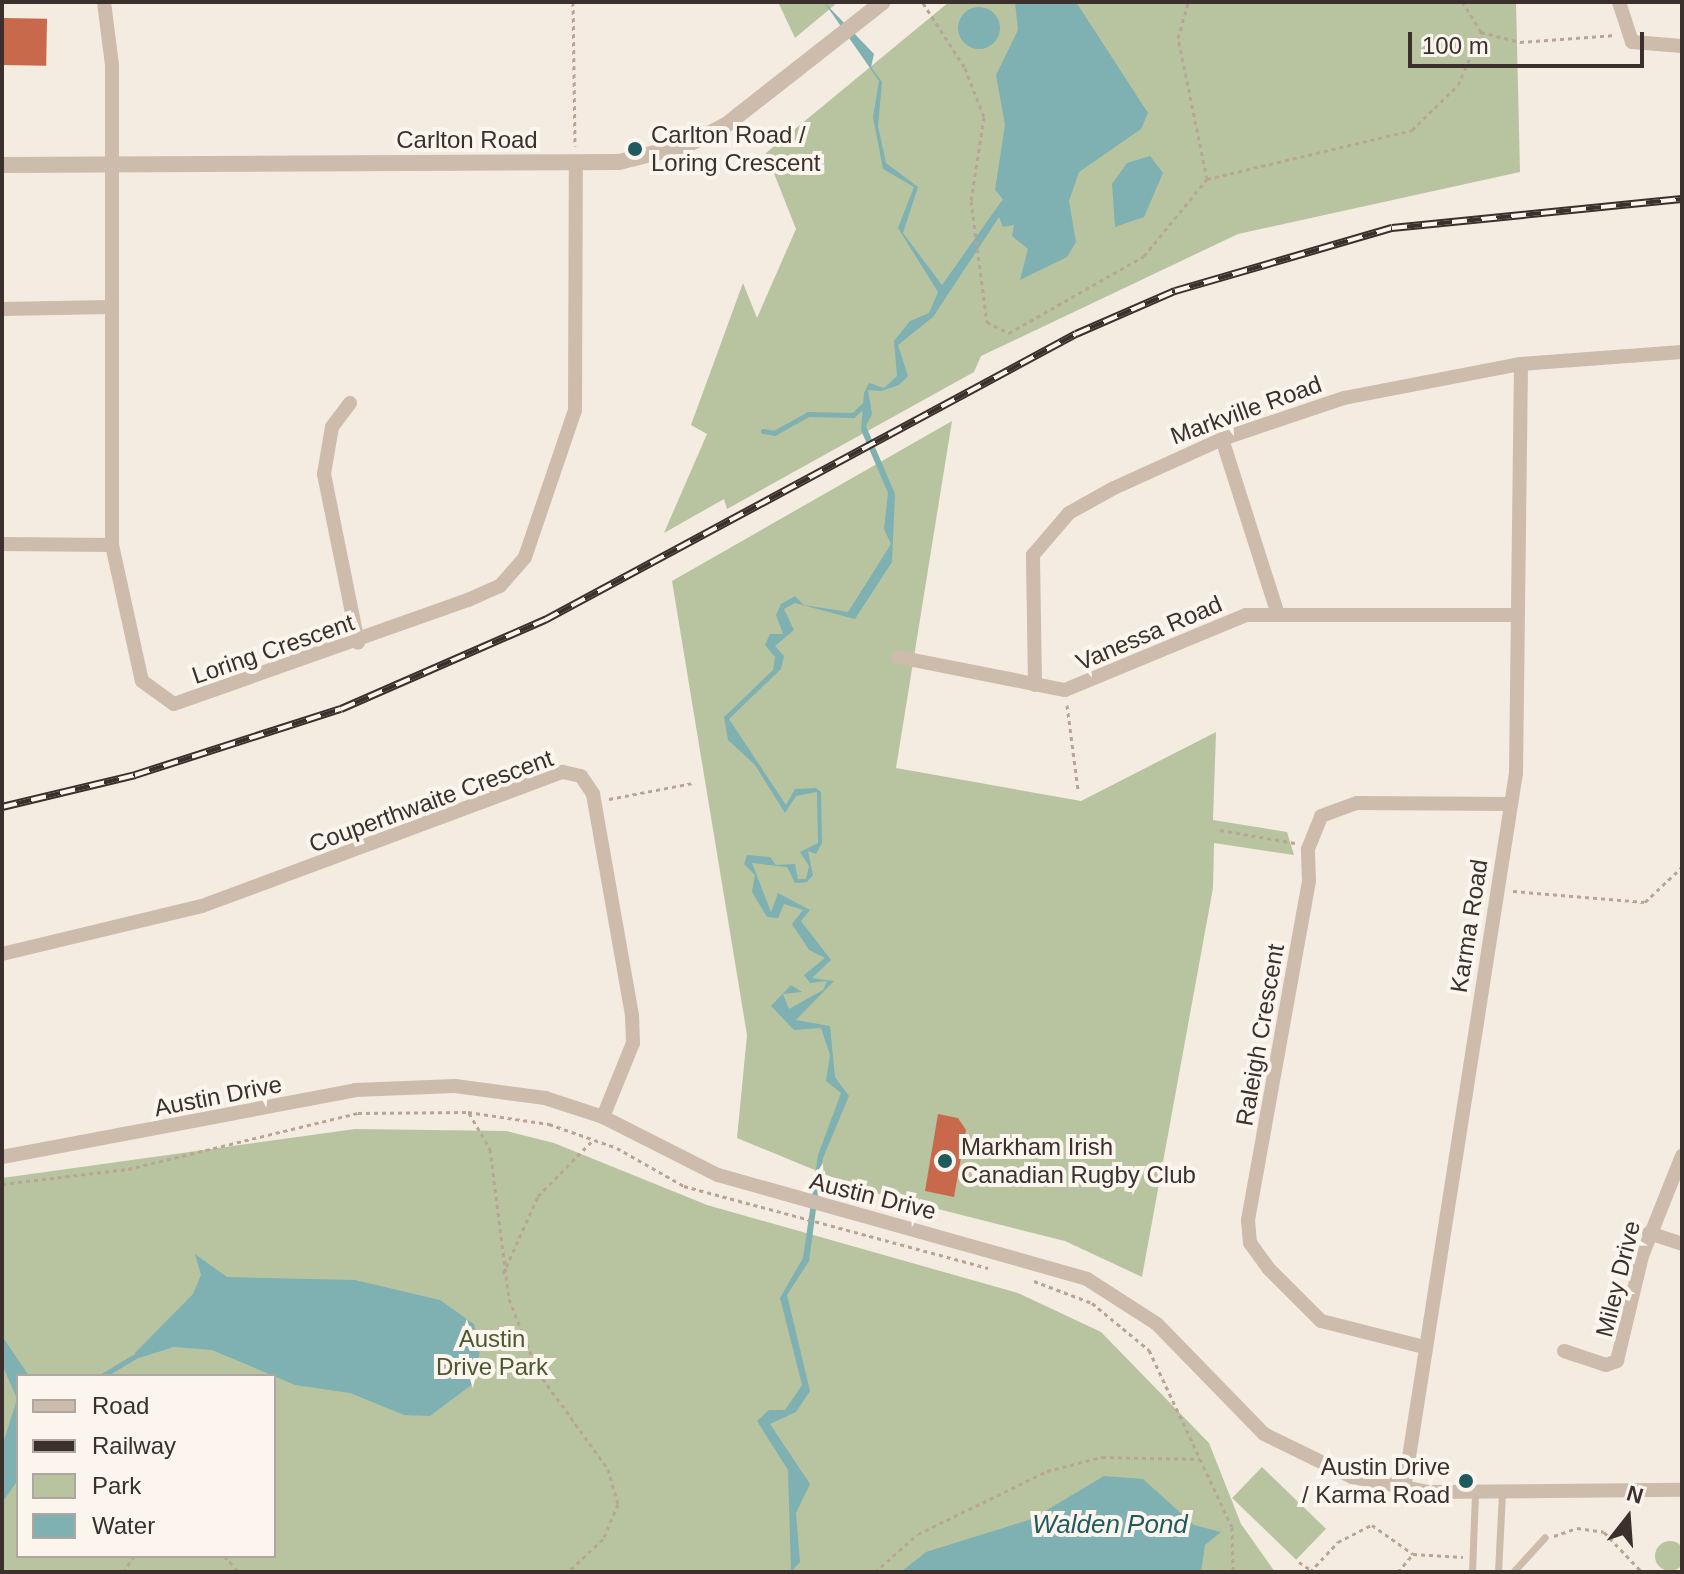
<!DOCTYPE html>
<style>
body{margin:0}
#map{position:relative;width:1684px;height:1574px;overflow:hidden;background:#f4ebe1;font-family:Helvetica,sans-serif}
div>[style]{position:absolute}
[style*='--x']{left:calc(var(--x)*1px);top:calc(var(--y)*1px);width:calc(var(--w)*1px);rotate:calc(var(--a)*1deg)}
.green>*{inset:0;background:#b8c4a0;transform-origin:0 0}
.round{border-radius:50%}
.water>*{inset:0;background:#7fb0b2}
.stream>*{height:5px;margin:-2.5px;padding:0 2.5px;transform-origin:2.5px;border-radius:2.5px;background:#7fb0b2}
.building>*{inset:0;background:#c8694b;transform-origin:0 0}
.path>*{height:3px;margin-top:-1.5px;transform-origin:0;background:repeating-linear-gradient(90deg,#b9a596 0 4px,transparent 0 8px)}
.service>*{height:7px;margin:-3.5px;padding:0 3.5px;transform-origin:3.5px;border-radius:3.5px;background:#cdbbac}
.minor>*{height:14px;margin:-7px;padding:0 7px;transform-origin:7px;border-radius:7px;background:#cdbbac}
.tertiary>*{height:16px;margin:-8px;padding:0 8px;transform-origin:8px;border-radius:8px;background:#cdbbac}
.rail>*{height:8px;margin-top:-4px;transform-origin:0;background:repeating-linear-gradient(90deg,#fbf5ee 0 15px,#3b302b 0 30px);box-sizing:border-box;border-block:2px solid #3b302b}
.dots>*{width:22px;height:22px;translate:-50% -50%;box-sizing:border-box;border:4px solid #fbf5ee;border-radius:50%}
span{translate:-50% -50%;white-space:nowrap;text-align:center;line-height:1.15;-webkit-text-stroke:8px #fbf5ee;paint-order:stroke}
.poi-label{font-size:24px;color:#3b302b}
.left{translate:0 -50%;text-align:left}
.right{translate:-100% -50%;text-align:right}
.street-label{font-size:24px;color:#3b302b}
.park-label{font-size:24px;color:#4a5a2e}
.water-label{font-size:26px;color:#1f5a5e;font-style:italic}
.frame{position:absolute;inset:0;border:4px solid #3b302b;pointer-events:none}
.legend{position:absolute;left:16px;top:1374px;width:260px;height:184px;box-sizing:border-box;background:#fbf5ee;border:2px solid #aea6a0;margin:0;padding:10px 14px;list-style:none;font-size:24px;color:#3b302b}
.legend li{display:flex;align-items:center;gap:16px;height:40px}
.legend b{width:40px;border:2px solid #aea6a0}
.north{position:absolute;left:1588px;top:1478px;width:80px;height:80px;-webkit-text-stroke:6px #fbf5ee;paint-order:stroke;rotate:17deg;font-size:22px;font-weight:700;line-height:32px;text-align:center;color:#3b302b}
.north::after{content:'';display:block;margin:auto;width:28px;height:36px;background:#3b302b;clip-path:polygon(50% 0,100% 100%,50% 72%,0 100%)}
.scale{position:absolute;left:1408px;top:32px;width:236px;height:36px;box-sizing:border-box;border:4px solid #3b302b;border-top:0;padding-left:10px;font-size:24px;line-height:28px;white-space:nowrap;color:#3b302b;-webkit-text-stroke:6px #fbf5ee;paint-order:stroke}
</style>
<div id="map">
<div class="green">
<div style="clip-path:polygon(778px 2px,838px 2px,795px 38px)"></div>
<div style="clip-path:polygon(949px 2px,1516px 2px,1520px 172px,1238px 234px,981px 356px,974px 372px,727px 509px,724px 499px,664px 533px,707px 434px,691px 425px,743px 283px,757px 318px,796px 229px,766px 153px)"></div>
<div style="clip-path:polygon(952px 421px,896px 768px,1081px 801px,1216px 732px,1213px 820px,1287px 832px,1294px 855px,1214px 843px,1213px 888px,1142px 1277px,1065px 1241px,863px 1190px,737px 1138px,747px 1035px,672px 581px)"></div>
<div style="clip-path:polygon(evenodd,355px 1129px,506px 1131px,554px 1143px,707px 1205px,1018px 1293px,1101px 1332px,1209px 1443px,1241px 1524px,1275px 1572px,2px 1572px,2px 1178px,355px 1129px,18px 1376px,274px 1376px,274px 1556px,18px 1556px,18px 1376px)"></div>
<div style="left:1262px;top:1467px;width:89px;height:43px;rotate:44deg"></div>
<div class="round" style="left:1655px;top:1541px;width:30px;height:30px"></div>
</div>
<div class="water">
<div style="clip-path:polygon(824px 2px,874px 54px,871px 67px,882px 82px,878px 126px,886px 163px,918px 187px,903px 233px,942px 285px,1003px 199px,995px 190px,1005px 125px,996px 75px,1018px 30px,1015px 2px,1076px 2px,1148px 113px,1141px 129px,1079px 172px,1069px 201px,1076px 242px,1067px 257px,1020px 280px,1028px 249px,1012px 236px,1014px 225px,1003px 227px,999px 217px,933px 317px,898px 345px,908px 376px,899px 385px,881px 391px,868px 390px,872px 414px,866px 426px,895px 494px,892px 562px,855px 619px,795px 603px,784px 609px,794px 630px,775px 646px,784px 656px,781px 669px,729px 719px,786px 805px,795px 789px,816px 788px,821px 792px,822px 843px,816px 854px,808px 851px,813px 875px,807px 882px,795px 883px,787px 867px,752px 863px,771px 912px,778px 893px,810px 910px,801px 921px,831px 960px,812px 978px,834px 981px,796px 1020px,830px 1026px,835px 1077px,849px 1096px,823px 1158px,809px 1261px,787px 1295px,810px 1391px,796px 1412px,770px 1424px,810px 1484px,796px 1513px,800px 1562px,791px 1572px,788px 1470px,757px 1421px,769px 1410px,785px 1410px,802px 1385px,780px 1298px,803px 1258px,818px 1155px,841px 1093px,826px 1081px,830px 1055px,821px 1028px,794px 1030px,771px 1006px,791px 985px,802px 992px,783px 994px,789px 1009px,823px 990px,827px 981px,810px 983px,804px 975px,825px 958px,809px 950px,792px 924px,803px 910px,784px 904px,778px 918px,767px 917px,752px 892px,755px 875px,744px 864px,747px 855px,770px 857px,776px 865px,795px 864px,798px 879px,806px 879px,809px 866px,800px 852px,818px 843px,817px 792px,796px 796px,785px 813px,755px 765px,728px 740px,724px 717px,773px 670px,775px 657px,765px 645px,770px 634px,783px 634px,776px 615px,781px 604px,795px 596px,804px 605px,848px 612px,891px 544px,884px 529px,888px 493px,861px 430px,864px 393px,869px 383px,884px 388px,897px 376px,894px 341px,910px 321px,929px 313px,938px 292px,898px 228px,914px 187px,883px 169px,873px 117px,879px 81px)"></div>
<div class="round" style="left:958px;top:7px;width:42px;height:42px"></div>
<div style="clip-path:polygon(1150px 156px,1163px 173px,1144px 217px,1115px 227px,1112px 184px,1127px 163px)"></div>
<div style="clip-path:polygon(195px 1254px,227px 1277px,355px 1280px,440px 1300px,474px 1324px,480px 1350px,474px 1383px,430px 1416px,404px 1415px,350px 1393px,295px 1385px,212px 1350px,174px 1347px,139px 1358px,135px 1353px,193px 1294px,201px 1275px)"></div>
<div style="clip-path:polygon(2px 1336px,29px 1376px,18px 1376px,18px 1480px,2px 1503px,4px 1440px,17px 1399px,2px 1364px)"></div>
<div style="clip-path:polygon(1104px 1476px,1143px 1479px,1194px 1525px,1221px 1532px,1205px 1545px,1201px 1572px,901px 1572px,926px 1552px,1032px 1519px)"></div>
</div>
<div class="stream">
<div style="--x:763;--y:431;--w:11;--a:10"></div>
<div style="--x:774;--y:433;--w:39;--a:-29"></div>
<div style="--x:808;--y:414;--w:45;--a:1.3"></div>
<div style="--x:853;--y:415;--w:18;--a:-43"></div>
<div style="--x:102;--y:1376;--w:41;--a:-31"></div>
</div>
<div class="building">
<div style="left:2px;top:18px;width:45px;height:47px;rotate:1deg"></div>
<div style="clip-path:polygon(938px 1114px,958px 1118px,966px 1130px,954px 1197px,925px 1191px)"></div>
</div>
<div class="path">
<div style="--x:573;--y:2;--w:144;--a:89.2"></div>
<div style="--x:923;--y:3;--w:77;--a:57.1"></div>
<div style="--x:965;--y:68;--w:53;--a:68.8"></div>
<div style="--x:984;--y:117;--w:85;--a:98.8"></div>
<div style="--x:971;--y:201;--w:122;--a:82.5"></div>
<div style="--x:987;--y:322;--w:25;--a:27"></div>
<div style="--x:1009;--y:333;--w:155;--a:-29.7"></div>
<div style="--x:1144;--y:256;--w:99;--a:-50.7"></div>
<div style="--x:1207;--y:179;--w:144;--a:-101.6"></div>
<div style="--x:1178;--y:38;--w:37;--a:-74"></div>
<div style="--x:1481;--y:32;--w:40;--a:14.4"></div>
<div style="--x:1520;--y:42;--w:96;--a:-4.2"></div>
<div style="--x:1207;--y:179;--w:211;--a:-13.4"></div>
<div style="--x:1412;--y:130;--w:64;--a:-44.4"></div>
<div style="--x:1458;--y:85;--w:58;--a:-66.5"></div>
<div style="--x:1481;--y:32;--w:35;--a:-121"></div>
<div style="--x:1067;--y:705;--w:86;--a:82.6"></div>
<div style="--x:609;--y:799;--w:86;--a:-10.8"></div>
<div style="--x:1220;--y:830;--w:76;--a:9.8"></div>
<div style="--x:1513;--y:891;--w:132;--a:4.8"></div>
<div style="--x:1645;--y:902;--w:51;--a:-43.4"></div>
<div style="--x:469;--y:1113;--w:42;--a:59.7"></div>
<div style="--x:490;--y:1149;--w:151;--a:82.8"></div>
<div style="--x:509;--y:1299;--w:79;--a:68.3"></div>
<div style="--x:538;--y:1372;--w:120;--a:54.2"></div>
<div style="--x:608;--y:1469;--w:36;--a:74"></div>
<div style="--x:618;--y:1504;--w:38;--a:113"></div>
<div style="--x:603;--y:1539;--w:48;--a:136.7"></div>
<div style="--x:2;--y:1184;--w:127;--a:-6.8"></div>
<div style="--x:128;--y:1169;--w:237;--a:-13.7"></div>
<div style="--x:358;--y:1113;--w:110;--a:-0.5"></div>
<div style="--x:468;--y:1112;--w:82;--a:8.4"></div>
<div style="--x:549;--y:1124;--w:72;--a:19.4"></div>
<div style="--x:617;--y:1148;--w:77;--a:29.6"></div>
<div style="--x:684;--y:1186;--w:315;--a:15.1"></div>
<div style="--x:503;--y:1274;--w:85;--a:-65.8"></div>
<div style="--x:538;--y:1196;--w:78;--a:-45.5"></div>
<div style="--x:1034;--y:1281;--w:62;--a:20.8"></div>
<div style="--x:1092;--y:1303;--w:74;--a:39.5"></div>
<div style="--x:1149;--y:1350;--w:195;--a:64.9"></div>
<div style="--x:1232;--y:1527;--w:45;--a:88.7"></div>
<div style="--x:1554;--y:1536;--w:24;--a:-19"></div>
<div style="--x:1577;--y:1528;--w:27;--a:8"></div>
<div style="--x:1604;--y:1532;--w:55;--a:46.5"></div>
<div style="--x:224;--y:1556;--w:22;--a:47"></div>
<div style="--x:1299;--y:1562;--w:14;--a:34"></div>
<div style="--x:123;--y:1572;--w:19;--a:-55"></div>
<div style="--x:875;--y:1572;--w:57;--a:-41.5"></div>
<div style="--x:918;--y:1534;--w:144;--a:-26"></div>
<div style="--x:1047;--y:1471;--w:57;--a:-14.3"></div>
<div style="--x:1102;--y:1457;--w:98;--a:1.2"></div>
<div style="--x:1310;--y:1572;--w:41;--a:-47"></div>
<div style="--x:1338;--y:1542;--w:38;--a:-27"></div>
<div style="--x:1372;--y:1525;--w:50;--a:35.3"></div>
<div style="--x:1413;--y:1554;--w:50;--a:3.4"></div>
<div style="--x:1398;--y:1572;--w:23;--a:-50"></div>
</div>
<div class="service">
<div style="--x:1472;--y:1572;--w:79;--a:-87.8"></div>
<div style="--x:1498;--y:1572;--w:79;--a:-87.1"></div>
<div style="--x:1513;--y:1572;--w:47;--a:-47.6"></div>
</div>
<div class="minor">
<div style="--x:104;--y:2;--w:64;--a:82.8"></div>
<div style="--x:112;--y:65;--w:480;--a:90"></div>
<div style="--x:112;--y:545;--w:139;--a:77.6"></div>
<div style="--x:142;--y:681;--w:39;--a:36"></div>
<div style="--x:174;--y:704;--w:312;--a:-19.5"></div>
<div style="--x:468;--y:600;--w:35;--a:-24"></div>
<div style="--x:500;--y:586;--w:38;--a:-49"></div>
<div style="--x:525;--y:557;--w:155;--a:-71.2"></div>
<div style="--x:575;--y:410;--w:245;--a:-89.8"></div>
<div style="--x:1619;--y:2;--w:42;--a:72"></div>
<div style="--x:1632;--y:42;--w:50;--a:4.6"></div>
<div style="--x:2;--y:309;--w:109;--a:-1.1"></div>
<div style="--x:350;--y:403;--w:30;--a:127"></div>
<div style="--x:332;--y:427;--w:48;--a:99.7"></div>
<div style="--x:324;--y:474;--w:172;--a:78.6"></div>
<div style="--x:1222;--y:439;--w:181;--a:72.3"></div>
<div style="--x:2;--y:544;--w:110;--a:0.5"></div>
<div style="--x:898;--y:657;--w:170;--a:11.2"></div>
<div style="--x:1065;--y:690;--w:196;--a:-22.5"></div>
<div style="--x:1246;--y:615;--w:270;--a:0"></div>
<div style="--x:1035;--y:685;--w:130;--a:-90.9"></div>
<div style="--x:1033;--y:555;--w:55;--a:-49.4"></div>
<div style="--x:1069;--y:513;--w:51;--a:-29.1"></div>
<div style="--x:1114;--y:488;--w:119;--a:-24.4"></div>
<div style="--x:1222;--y:439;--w:129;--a:-18.6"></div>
<div style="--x:1344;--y:398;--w:180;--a:-10.9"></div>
<div style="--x:1521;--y:364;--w:161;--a:-4.3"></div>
<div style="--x:2;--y:954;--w:206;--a:-13.5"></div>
<div style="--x:202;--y:906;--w:385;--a:-20.4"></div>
<div style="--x:563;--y:772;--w:18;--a:13"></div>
<div style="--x:581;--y:776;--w:22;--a:56"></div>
<div style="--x:593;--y:794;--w:224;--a:80"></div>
<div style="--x:632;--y:1015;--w:28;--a:88"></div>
<div style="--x:633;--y:1043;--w:80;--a:112.1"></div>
<div style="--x:2;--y:1157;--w:359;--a:-10.7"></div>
<div style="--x:355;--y:1090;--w:100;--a:-2.3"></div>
<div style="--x:455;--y:1086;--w:91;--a:7.6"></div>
<div style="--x:545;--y:1098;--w:61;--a:18.1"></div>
<div style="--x:603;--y:1117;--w:129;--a:26.8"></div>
<div style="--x:718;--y:1175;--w:383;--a:15.7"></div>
<div style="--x:1087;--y:1279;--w:83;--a:32.7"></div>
<div style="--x:1157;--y:1324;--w:153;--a:45.8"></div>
<div style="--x:1264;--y:1434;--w:98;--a:26"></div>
<div style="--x:1352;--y:1477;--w:77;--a:11.2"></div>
<div style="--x:1428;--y:1492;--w:254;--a:-0.5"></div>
<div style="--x:1649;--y:1233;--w:35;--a:18"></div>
<div style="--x:1424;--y:1347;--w:106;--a:-165.8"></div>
<div style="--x:1321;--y:1321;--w:74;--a:-135"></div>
<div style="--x:1269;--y:1269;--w:32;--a:-126"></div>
<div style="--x:1250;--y:1243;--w:23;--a:-95"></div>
<div style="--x:1248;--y:1220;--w:344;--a:-79.8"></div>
<div style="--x:1309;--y:881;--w:32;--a:-92"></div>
<div style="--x:1308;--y:849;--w:35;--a:-68"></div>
<div style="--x:1321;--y:816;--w:38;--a:-20"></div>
<div style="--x:1357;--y:803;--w:154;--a:0.4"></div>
<div style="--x:1564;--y:1351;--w:44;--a:18.4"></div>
<div style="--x:1606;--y:1365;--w:12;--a:-20"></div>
<div style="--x:1617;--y:1361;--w:108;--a:-76.6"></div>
<div style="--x:1642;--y:1256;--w:108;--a:-68.2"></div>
<div style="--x:1404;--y:1489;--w:725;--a:-81.11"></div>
<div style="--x:1516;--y:773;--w:409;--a:-89.3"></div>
</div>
<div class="tertiary">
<div style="--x:2;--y:165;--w:617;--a:-0.28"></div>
<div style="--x:619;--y:162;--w:70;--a:-14"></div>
<div style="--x:687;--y:145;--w:44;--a:-27.1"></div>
<div style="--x:726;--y:125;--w:199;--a:-38.1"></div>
</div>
<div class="rail">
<div style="--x:2;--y:807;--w:137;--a:-13.5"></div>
<div style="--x:135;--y:775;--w:216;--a:-17.8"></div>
<div style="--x:341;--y:709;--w:223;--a:-23.6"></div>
<div style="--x:545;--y:620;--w:603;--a:-28.31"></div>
<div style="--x:1076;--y:334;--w:108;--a:-23.5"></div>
<div style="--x:1175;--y:291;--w:226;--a:-16.2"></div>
<div style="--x:1392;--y:228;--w:291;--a:-5.7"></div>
</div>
<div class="dots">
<div style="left:635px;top:149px;background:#1f5a5e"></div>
<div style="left:945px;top:1161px;background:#1f5a5e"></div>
<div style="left:1466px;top:1481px;background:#1f5a5e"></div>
</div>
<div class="poi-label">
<span class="left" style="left:651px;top:149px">Carlton Road /<br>Loring Crescent</span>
<span class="left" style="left:961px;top:1161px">Markham Irish<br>Canadian Rugby Club</span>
<span class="right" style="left:1450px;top:1481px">Austin Drive<br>/ Karma Road</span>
</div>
<div class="street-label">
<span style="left:467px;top:140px">Carlton Road</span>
<span style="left:1246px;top:410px;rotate:-20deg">Markville Road</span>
<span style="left:1149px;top:633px;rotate:-23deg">Vanessa Road</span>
<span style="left:273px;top:649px;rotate:-19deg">Loring Crescent</span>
<span style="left:431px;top:801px;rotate:-20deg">Couperthwaite Crescent</span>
<span style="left:1469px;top:926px;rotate:-81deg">Karma Road</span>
<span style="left:1260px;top:1035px;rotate:-80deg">Raleigh Crescent</span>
<span style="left:218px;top:1096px;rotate:-11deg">Austin Drive</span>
<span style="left:873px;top:1196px;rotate:14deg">Austin Drive</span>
<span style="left:1618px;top:1279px;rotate:-76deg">Miley Drive</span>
</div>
<div class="park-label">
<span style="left:492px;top:1353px">Austin<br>Drive Park</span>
</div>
<div class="water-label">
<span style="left:1110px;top:1525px">Walden Pond</span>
</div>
<div class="frame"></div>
<ul class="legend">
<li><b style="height:10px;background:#cdbbac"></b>Road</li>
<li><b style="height:10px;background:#3b302b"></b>Railway</li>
<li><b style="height:22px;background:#b8c4a0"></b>Park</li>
<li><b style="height:22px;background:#7fb0b2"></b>Water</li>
</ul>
<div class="north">N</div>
<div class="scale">100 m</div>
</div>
